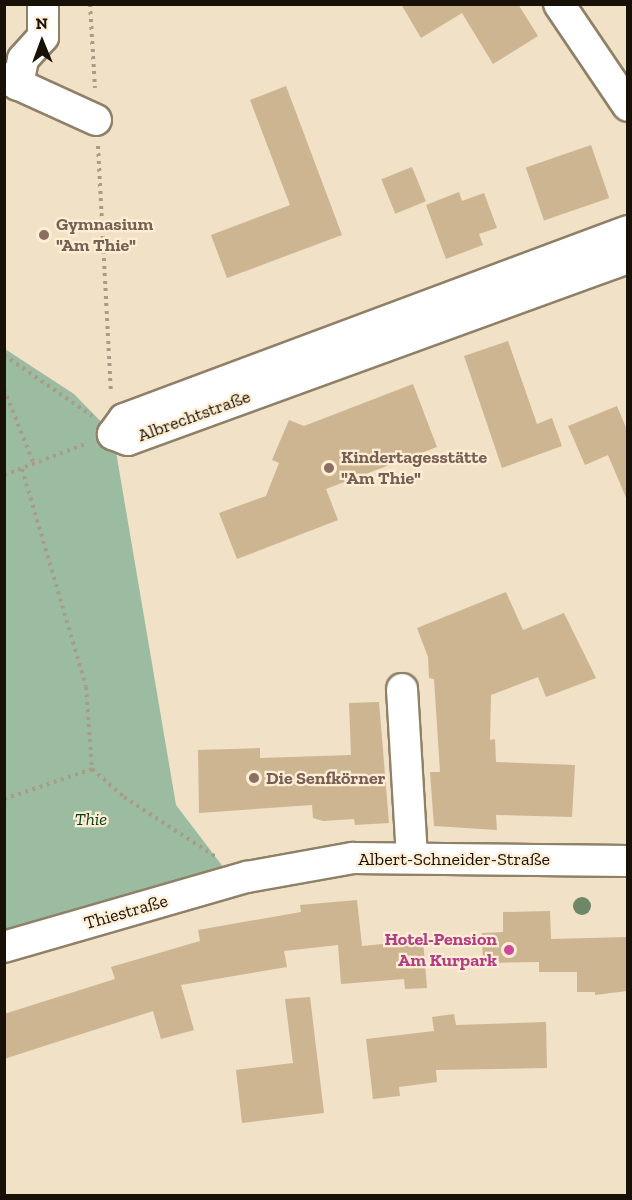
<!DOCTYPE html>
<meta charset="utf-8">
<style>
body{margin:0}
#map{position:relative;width:632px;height:1200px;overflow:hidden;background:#f1e1c7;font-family:"Zilla Slab",serif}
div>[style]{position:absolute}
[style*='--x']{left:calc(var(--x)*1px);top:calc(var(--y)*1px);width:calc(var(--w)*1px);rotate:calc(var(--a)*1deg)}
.green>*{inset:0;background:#9bbca1}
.building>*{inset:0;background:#ccb590;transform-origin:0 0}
.path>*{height:4px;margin-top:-2px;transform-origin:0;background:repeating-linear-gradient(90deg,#a89b87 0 3px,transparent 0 7.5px)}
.roads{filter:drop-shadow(2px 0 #8f8068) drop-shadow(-2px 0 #8f8068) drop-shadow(0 2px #8f8068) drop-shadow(0 -2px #8f8068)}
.minor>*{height:30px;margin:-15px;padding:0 15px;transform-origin:15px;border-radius:15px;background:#fff}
.trees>*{width:18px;height:18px;margin:-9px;border-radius:50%;background:#6d8767}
.dots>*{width:16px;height:16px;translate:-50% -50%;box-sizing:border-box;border:3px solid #ffeed4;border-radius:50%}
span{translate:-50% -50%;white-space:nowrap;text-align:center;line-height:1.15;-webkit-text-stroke:4.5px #ffeed4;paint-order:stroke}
.education-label{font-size:18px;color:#785e54;font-weight:700}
.left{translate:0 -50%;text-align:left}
.street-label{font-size:18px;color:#171108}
.park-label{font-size:18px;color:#013e18;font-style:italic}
.hotel-label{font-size:18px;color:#b23c85;font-weight:700}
.right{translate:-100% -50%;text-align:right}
.frame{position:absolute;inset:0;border:6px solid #171108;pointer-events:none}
.north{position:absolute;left:12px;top:12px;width:60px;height:60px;-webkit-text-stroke:4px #ffeed4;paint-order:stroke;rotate:359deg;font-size:16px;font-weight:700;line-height:24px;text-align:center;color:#171108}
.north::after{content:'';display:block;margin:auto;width:21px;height:27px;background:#171108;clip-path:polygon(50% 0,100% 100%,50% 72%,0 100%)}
</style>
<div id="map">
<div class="green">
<div style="clip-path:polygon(5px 349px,74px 394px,113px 434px,176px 805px,227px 872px,5px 936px)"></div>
</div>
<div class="building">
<div style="clip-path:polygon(401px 4px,518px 4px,538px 36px,493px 64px,462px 13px,421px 38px)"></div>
<div style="clip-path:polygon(286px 86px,342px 235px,227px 278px,211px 235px,290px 205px,250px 100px)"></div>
<div style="left:591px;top:145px;width:56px;height:69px;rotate:71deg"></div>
<div style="left:412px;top:167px;width:37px;height:33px;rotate:68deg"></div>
<div style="clip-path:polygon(459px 192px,462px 201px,484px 193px,497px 228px,479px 234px,483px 245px,446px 259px,426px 205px)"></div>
<div style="clip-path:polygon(508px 341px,537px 424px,552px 418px,562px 446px,502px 468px,464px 356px)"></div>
<div style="clip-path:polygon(413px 384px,437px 447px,326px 489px,338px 520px,237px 559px,219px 513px,266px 496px,279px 463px,272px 460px,289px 420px,304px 426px)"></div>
<div style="clip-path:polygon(617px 406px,627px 430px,627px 500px,608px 455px,585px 465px,568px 426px)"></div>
<div style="clip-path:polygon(506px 592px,523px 630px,564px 613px,596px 678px,546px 697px,538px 677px,491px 695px,490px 740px,495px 739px,496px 762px,575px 765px,572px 817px,496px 815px,497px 830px,434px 826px,430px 772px,440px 772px,434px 679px,429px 678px,428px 657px,417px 628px)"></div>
<div style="clip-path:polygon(379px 702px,389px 823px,355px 825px,354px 819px,323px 821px,313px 818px,312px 805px,199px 813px,198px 750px,260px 748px,260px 758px,351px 755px,349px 703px)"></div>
<div style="clip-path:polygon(357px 900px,362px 946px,423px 940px,427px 988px,405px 989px,404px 979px,341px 984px,338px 945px,284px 951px,287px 967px,181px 985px,194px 1030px,161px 1039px,153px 1011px,4px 1059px,4px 1014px,115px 979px,111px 967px,200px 941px,198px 930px,301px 912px,300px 905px)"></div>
<div style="clip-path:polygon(550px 911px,551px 939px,627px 937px,627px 991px,595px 995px,595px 992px,577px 992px,577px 972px,539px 972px,539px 962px,483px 963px,482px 933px,503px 932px,503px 912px)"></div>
<div style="clip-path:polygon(310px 997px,324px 1113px,242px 1123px,236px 1070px,293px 1063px,285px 999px)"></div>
<div style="clip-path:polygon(454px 1014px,456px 1025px,546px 1022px,547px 1068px,436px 1070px,437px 1082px,399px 1087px,400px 1096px,373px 1099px,366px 1039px,434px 1031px,432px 1017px)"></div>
</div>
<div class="path">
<div style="--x:90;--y:4;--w:84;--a:86.6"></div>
<div style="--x:98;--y:146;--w:247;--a:87"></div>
<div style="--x:4;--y:355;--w:107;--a:34.7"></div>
<div style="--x:4;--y:389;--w:81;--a:68.2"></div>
<div style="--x:22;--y:469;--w:227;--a:73.6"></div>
<div style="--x:86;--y:687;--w:82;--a:85.8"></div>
<div style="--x:92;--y:769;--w:43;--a:41.2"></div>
<div style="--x:124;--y:797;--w:110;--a:33.1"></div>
<div style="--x:4;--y:475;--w:90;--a:-20.9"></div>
<div style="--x:4;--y:799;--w:93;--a:-18.8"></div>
</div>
<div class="roads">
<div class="minor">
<div style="--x:559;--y:4;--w:123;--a:55.9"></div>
<div style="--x:4;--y:78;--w:101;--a:24.5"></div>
<div style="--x:18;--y:85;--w:26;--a:-79"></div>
<div style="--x:23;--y:59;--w:30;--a:-48"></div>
<div style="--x:43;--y:37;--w:33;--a:-90"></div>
<div style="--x:628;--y:231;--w:538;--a:159.54"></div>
<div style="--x:124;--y:419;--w:19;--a:126"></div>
<div style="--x:113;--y:434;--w:16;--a:22"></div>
<div style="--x:128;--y:440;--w:532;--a:-20"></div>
<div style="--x:402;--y:689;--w:168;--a:86.6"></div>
<div style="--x:4;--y:947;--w:253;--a:-16.1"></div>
<div style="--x:247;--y:877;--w:108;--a:-10.2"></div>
<div style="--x:353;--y:858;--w:275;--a:0.6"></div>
</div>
</div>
<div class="trees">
<div style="left:582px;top:906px"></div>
</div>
<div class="dots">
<div style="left:44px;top:235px;background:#8d6e63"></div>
<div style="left:329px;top:468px;background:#8d6e63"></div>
<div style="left:254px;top:778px;background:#8d6e63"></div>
<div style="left:509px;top:950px;background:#d1479c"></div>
</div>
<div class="education-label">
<span class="left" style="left:56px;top:235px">Gymnasium<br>"Am Thie"</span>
<span class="left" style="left:341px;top:468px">Kindertagesstätte<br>"Am Thie"</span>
<span class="left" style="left:266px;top:778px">Die Senfkörner</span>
</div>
<div class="street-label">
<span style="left:194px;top:416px;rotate:-20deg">Albrechtstraße</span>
<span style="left:454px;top:859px">Albert-Schneider-Straße</span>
<span style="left:126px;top:912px;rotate:-16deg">Thiestraße</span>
</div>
<div class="park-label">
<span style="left:91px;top:819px">Thie</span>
</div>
<div class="hotel-label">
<span class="right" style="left:497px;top:950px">Hotel-Pension<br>Am Kurpark</span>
</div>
<div class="frame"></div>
<div class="north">N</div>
</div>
